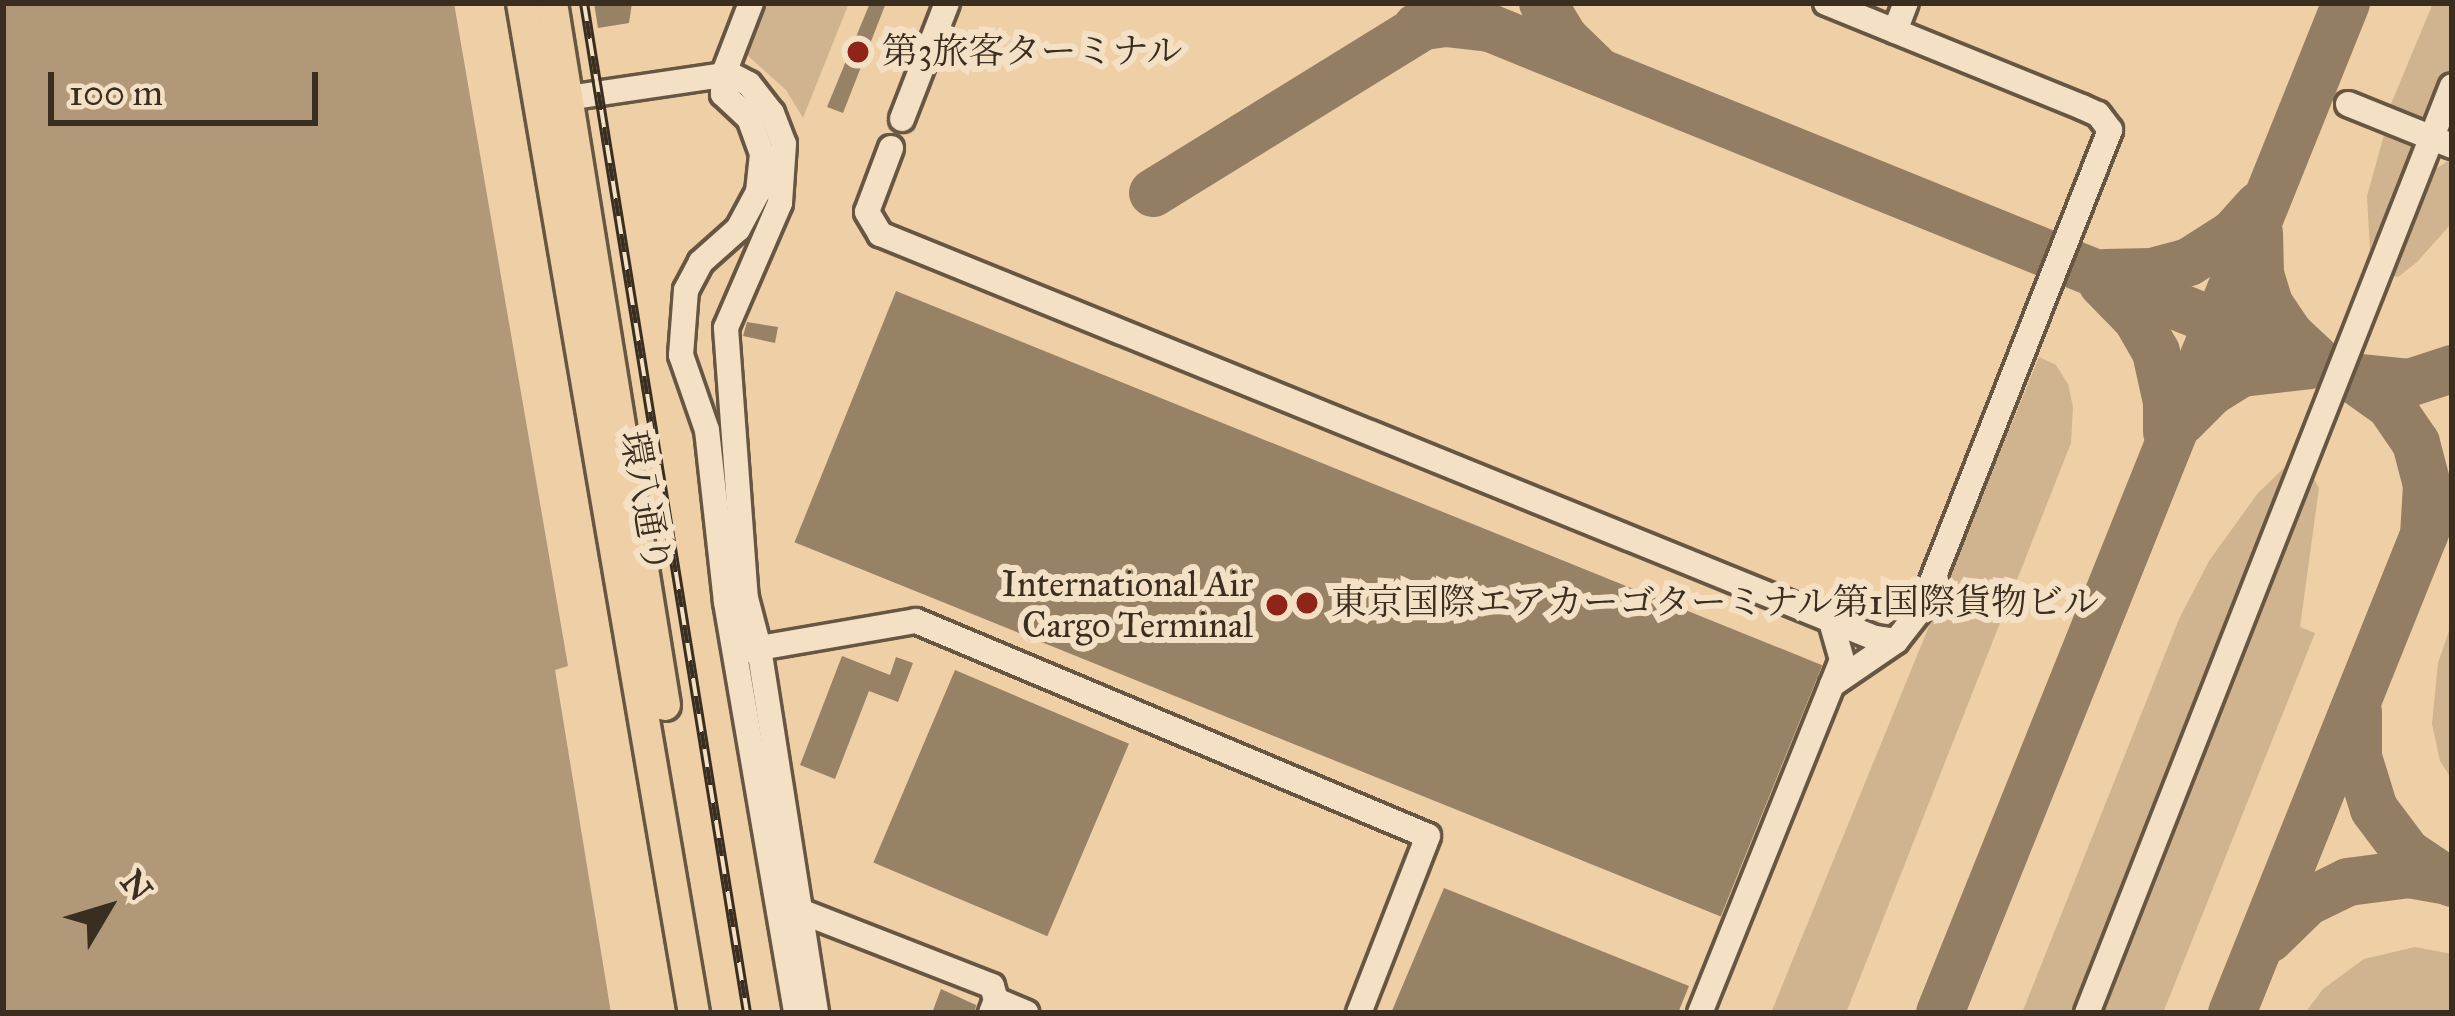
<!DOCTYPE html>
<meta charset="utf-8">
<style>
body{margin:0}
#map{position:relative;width:2455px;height:1016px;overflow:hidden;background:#eecfa6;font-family:"IM FELL Great Primer","Noto Serif JP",serif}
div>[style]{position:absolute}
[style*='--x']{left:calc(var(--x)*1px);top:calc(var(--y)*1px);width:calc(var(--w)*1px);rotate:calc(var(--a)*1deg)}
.green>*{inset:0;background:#cfb48f}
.water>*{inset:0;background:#b19878}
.taxiway>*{height:48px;margin:-24px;padding:0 24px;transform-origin:24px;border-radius:24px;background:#947e63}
.building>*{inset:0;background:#988266;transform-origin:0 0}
.roads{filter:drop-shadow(3px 0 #675642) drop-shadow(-3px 0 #675642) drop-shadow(0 3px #675642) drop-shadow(0 -3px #675642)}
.minor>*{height:24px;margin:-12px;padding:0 12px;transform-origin:12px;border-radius:12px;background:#f4e0c5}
.major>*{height:30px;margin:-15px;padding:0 15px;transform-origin:15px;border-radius:15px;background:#eecfa6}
.rail>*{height:10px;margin-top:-5px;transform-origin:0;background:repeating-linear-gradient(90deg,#f4e0c5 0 18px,#3a2e20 0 36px);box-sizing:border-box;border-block:3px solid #3a2e20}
.dots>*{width:33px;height:33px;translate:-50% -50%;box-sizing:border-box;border:6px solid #f4e0c5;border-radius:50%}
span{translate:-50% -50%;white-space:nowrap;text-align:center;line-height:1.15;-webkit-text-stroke:12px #f4e0c5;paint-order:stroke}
.poi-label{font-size:36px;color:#3a2e20}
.left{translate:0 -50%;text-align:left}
.right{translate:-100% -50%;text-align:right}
.street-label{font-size:36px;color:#3a2e20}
.frame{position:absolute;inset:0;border:6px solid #3a2e20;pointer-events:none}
.north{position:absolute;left:48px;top:848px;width:120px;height:120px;-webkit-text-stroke:9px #f4e0c5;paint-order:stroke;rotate:52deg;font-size:33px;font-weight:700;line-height:48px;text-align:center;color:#3a2e20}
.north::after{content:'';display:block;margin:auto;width:42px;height:54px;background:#3a2e20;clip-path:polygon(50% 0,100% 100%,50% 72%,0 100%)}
.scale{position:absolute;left:48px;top:72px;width:270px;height:54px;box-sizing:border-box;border:6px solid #3a2e20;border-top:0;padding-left:15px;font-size:36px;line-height:42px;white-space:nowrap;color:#3a2e20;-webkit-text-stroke:9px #f4e0c5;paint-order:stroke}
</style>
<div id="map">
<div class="green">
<div style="clip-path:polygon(763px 3px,849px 3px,803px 118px,786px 90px,747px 55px,746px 43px)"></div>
<div style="clip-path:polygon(2433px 3px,2452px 3px,2452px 79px,2434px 118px,2413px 121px,2391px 113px,2391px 104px)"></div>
<div style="clip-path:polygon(2386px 128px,2417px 148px,2371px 269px,2367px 196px)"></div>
<div style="clip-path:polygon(2448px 161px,2452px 161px,2452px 223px,2417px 262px,2398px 277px,2388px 275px,2437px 168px)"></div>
<div style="clip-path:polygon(2039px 357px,2056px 365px,2068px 384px,2073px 407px,2071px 443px,1846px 1013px,1771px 1013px)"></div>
<div style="clip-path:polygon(2285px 467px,2311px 474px,2319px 488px,2300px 627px,2315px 633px,2163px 1013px,2022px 1013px,2179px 619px,2209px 561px,2258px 493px)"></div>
<div style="clip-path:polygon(2452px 622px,2452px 780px,2440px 761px,2432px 724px,2438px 663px)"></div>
<div style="clip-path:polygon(2415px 947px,2452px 954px,2452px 1013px,2305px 1013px,2323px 989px,2364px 959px)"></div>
</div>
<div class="water">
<div style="clip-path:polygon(3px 3px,454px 3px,568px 666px,555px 670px,611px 1013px,3px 1013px)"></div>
</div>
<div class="taxiway">
<div style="--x:1543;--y:3;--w:41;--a:59"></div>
<div style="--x:1564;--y:38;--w:42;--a:44"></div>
<div style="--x:1417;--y:27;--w:29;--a:-8"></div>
<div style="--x:1446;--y:23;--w:44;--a:6.5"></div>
<div style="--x:1490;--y:28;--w:927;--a:22.05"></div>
<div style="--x:2349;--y:376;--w:50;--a:35.3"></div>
<div style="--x:2390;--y:405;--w:46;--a:55.6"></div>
<div style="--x:2416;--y:443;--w:43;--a:75.3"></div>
<div style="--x:2427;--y:485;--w:50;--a:93.4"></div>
<div style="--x:1153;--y:193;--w:343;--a:-31.7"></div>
<div style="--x:2259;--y:233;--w:41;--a:88.6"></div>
<div style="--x:2260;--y:274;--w:31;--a:73"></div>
<div style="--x:2269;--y:304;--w:37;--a:56"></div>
<div style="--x:2290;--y:335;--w:35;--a:43"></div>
<div style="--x:2105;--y:273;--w:47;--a:-1.2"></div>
<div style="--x:2152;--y:272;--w:38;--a:-15"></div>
<div style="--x:2189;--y:262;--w:52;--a:-32.5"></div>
<div style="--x:2233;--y:234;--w:38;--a:-48"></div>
<div style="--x:2102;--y:283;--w:50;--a:45.8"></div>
<div style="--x:2137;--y:319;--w:38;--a:60"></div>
<div style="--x:2156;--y:352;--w:51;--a:77.6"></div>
<div style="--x:2167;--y:402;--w:30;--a:90"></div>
<div style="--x:2352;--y:377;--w:57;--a:6"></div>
<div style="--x:2409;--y:383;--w:45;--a:-18"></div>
<div style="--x:2182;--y:421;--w:41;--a:-45"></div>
<div style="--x:2211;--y:392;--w:36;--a:-32"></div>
<div style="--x:2242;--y:373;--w:68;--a:-6.7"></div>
<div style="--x:2358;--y:712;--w:45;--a:90"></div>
<div style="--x:2358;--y:757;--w:54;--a:72.9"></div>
<div style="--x:2374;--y:809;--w:55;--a:53.1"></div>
<div style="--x:2407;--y:853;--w:54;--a:33.7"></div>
<div style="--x:2269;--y:939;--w:53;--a:-44.2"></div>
<div style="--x:2307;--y:902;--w:46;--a:-26"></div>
<div style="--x:2348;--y:882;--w:62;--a:-7.5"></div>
<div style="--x:2409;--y:874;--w:39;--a:10"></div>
<div style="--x:1940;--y:1013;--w:1089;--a:-68.1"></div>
<div style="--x:2232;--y:1013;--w:547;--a:-68.12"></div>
</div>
<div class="building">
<div style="clip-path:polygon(594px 3px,632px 3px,629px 23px,598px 28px)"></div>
<div style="clip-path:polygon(870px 3px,886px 3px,843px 113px,827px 107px)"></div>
<div style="left:896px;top:291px;width:999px;height:271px;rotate:22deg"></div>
<div style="clip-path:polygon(747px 322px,778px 327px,775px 343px,743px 336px)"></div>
<div style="clip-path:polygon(842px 656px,890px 675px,896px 657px,913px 663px,898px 702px,869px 691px,835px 779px,800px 765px)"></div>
<div style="left:955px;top:670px;width:189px;height:209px;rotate:23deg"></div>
<div style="clip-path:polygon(1444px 888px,1689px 986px,1678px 1013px,1391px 1013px)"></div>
<div style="clip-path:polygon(941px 989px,976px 1005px,975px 1013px,932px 1013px)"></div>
</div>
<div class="roads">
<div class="minor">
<div style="--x:751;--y:3;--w:75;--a:111.1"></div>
<div style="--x:724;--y:73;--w:21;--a:93"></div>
<div style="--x:723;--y:94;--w:35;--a:43"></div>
<div style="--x:749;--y:118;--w:38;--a:70"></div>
<div style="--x:762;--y:154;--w:38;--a:96"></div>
<div style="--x:758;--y:192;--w:42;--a:118.4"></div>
<div style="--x:738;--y:229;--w:50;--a:138.3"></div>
<div style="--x:701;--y:262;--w:32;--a:118"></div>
<div style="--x:686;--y:290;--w:65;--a:94.4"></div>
<div style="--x:681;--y:355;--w:79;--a:70.9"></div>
<div style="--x:707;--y:430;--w:173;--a:83.7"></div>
<div style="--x:726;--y:602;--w:417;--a:80.3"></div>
<div style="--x:1826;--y:3;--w:276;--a:22.1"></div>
<div style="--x:2082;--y:107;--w:17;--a:24"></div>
<div style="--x:2098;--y:114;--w:20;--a:53"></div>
<div style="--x:2110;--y:130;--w:515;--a:111.53"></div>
<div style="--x:1921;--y:609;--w:41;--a:128"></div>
<div style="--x:1896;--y:641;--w:78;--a:145.5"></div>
<div style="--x:1895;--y:31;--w:30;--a:-69"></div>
<div style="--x:554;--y:100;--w:178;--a:-8.4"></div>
<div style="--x:730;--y:74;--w:21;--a:28"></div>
<div style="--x:749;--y:84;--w:37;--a:52"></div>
<div style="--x:772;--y:113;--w:33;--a:69"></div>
<div style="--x:784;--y:144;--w:59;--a:93.9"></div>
<div style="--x:780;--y:203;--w:136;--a:113.4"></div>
<div style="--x:726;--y:328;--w:271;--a:85.8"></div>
<div style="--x:746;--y:598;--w:52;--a:75.4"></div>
<div style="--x:759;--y:648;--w:369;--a:81.1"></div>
<div style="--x:2348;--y:104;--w:112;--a:22"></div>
<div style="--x:902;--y:119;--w:124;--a:-68.8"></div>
<div style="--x:891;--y:148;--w:68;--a:110.6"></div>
<div style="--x:867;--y:212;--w:26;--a:59"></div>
<div style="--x:880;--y:234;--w:1074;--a:22.1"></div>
<div style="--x:1875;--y:638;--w:21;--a:8"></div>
<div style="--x:748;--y:650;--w:170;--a:-9.8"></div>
<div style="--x:916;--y:621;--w:555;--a:22.78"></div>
<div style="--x:1428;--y:836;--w:190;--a:111.3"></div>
<div style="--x:800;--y:911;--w:206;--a:21.3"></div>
<div style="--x:992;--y:986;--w:15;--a:74"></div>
<div style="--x:996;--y:1000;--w:14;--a:111"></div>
<div style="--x:996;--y:1000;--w:33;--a:23"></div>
<div style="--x:1700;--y:1013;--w:380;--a:-68.1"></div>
<div style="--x:1842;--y:660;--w:44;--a:-105.9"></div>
<div style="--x:2087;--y:1013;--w:996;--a:-68.51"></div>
</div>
<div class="major">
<div style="--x:522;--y:3;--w:1025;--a:80.34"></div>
<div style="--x:552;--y:3;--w:711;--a:80.86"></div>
</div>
</div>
<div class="rail">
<div style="--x:584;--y:3;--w:1023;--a:80.83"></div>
</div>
<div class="dots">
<div style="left:858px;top:52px;background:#8f2418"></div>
<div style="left:1307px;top:603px;background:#8f2418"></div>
<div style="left:1277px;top:605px;background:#8f2418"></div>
</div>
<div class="poi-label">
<span class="left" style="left:882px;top:52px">第3旅客ターミナル</span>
<span class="right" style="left:1253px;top:605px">International Air<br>Cargo Terminal</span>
<span class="left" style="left:1331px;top:603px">東京国際エアカーゴターミナル第1国際貨物ビル</span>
</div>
<div class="street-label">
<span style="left:645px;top:502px;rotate:80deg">環八通り</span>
</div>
<div class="frame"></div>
<div class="north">N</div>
<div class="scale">100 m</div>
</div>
